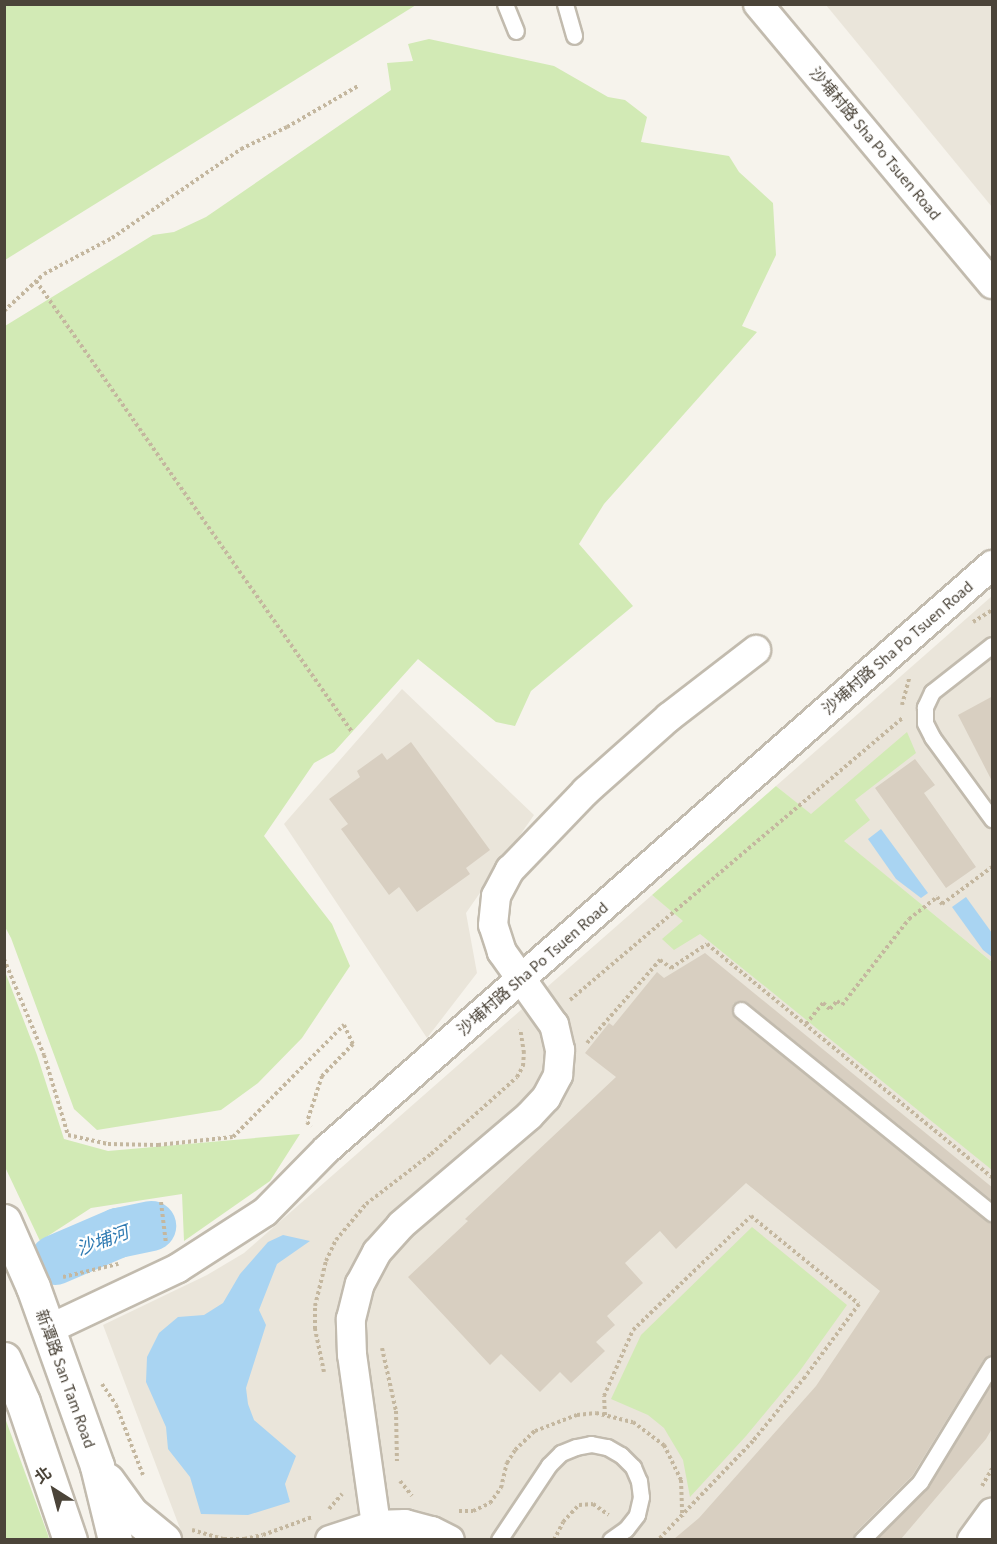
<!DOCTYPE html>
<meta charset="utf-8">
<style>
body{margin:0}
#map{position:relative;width:997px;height:1544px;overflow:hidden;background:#f6f3ec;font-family:"Source Sans 3","Noto Sans TC",sans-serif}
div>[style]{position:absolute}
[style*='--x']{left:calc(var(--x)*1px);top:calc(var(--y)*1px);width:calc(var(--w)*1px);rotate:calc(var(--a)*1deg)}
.residential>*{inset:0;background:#eae5da}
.green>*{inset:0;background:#d2eab5}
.water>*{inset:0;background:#a9d4f2}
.river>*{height:50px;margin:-25px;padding:0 25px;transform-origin:25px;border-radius:25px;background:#a9d4f2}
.building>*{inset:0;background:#d8cfc1}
.path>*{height:4px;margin-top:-2px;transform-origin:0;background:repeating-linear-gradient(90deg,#c4b79f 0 3px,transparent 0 6px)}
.roads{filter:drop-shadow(2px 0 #c2bbae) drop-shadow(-2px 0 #c2bbae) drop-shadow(0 2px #c2bbae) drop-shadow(0 -2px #c2bbae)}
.service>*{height:15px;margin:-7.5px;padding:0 7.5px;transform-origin:7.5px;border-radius:7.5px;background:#fff}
.minor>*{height:28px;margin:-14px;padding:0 14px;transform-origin:14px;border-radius:14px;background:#fff}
.tertiary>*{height:33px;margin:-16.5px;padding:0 16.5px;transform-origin:16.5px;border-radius:16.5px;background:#fff}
span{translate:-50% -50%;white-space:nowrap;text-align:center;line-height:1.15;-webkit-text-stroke:4.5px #fff;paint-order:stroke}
.street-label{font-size:16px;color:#4b4439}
.water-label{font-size:18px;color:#2e7ab2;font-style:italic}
.frame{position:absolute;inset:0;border:6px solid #4b4439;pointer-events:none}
.north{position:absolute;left:24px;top:1460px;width:60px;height:60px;-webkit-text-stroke:4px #fff;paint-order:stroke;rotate:324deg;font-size:16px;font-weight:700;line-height:24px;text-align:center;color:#4b4439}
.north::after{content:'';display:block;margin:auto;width:21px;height:27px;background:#4b4439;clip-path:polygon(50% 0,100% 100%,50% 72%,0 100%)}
</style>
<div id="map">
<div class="residential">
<div style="clip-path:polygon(826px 5px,992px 5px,992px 207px)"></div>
<div style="clip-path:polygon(992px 596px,992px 962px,776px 786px)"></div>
<div style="clip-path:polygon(402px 689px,534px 815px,466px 913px,477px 973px,427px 1038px,284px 824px)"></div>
<div style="clip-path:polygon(652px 895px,992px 1169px,992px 1539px,184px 1539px,103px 1325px,207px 1275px,244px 1253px)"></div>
</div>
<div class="green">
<div style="clip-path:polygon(5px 4px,416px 4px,416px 5px,5px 260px)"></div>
<div style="clip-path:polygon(429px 39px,554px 66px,608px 97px,625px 100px,647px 117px,641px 142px,729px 156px,739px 172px,773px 203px,776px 255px,742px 326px,757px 332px,604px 504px,579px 544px,633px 606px,531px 691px,515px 726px,496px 722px,418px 659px,334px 752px,314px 763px,264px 836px,332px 924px,350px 966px,302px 1038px,258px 1083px,221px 1110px,97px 1130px,74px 1109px,11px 938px,5px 927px,5px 326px,153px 235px,174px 232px,206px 217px,391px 90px,387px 63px,413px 61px,408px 44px)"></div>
<div style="clip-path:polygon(907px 732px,916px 753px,855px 800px,870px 820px,844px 841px,992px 962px,992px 1170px,700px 934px,674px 950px,662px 939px,683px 921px,652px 895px,776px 786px,811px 814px)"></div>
<div style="clip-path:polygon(4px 969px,37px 1055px,64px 1139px,108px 1151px,300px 1134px,270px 1181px,184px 1241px,182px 1194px,91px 1208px,40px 1241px,5px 1167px)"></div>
<div style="clip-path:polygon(752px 1227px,847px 1305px,799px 1372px,746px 1436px,690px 1497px,683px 1460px,664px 1428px,648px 1415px,611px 1399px,641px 1335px)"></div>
<div style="clip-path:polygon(5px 1418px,48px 1535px,49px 1539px,5px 1539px)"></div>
</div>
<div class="water">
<div style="clip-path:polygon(881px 829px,928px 893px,921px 898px,896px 879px,868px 839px)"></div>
<div style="clip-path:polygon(966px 897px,992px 933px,992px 957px,983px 950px,952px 907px)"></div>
<div style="clip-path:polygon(283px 1235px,310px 1241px,277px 1264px,259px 1310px,266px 1325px,246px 1388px,248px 1404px,254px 1420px,296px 1456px,285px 1484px,290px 1502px,248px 1515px,201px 1514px,190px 1477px,168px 1449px,166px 1427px,146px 1382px,147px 1357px,159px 1333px,178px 1317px,204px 1315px,223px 1303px,240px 1274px,268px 1242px)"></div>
</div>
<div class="river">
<div style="--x:55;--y:1260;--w:69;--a:-23.2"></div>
<div style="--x:118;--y:1233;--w:34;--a:-12"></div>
</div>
<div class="building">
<div style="clip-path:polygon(993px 696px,993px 783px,958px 715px)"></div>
<div style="clip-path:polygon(411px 742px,490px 850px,466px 868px,470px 874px,417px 912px,399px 887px,389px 895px,341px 829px,348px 824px,329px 799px,360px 777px,357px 771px,382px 753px,387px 760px)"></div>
<div style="clip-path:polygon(915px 759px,935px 785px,924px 793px,976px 867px,946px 888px,875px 788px)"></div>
<div style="clip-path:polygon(705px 953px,993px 1188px,993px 1201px,747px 1002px,738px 1001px,733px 1004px,732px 1013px,735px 1018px,986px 1221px,993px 1222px,993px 1354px,984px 1359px,912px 1476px,855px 1533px,853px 1539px,674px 1539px,699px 1518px,816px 1386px,880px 1291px,746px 1183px,676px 1249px,660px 1231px,625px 1263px,643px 1283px,607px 1316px,615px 1325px,596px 1342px,605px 1351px,571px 1383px,560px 1372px,540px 1392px,501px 1354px,490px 1365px,408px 1277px,468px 1221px,465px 1219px,616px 1077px,585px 1053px,609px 1023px,613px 1026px,657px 972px,664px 978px)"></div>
<div style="clip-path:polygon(993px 1382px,993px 1427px,986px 1439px,901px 1539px,876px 1539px,928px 1487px)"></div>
</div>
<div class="path">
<div style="--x:36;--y:281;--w:551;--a:54.98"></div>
<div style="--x:4;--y:311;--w:54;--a:-42.8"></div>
<div style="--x:44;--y:274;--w:77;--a:-27.9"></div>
<div style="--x:112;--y:238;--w:157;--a:-34.6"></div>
<div style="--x:241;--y:149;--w:51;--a:-25.6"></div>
<div style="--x:287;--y:127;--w:82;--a:-30"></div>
<div style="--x:973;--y:622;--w:22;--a:-32"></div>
<div style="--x:902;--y:705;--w:28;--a:-75"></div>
<div style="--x:4;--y:959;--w:104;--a:67.4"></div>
<div style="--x:44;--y:1055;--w:84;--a:73.3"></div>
<div style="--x:68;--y:1135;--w:41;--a:12.7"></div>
<div style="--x:108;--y:1144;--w:50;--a:1.1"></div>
<div style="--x:158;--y:1145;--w:75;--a:-6.1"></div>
<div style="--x:233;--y:1137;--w:158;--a:-45.3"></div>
<div style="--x:344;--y:1025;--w:21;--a:65"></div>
<div style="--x:353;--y:1044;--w:45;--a:134.1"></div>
<div style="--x:322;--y:1076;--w:48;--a:108.1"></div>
<div style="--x:307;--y:1122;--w:6;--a:51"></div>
<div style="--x:570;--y:1000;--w:436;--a:-40.3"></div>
<div style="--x:806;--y:1024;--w:27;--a:-51"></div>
<div style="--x:823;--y:1003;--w:9;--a:41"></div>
<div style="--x:830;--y:1009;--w:11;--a:-49"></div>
<div style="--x:837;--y:1001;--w:6;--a:39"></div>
<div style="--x:842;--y:1005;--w:109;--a:-52.1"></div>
<div style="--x:909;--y:919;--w:36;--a:-38"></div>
<div style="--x:937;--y:897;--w:9;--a:54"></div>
<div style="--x:942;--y:904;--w:62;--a:-36.5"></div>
<div style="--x:587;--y:1043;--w:111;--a:-48.7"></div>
<div style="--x:660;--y:960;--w:14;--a:36"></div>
<div style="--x:671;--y:968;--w:43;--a:-33.7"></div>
<div style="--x:707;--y:944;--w:368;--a:39.3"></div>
<div style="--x:161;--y:1202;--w:42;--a:83.2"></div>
<div style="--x:63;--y:1277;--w:57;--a:-13.3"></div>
<div style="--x:382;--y:1348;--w:65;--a:77.5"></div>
<div style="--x:396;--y:1411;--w:50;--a:88.9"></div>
<div style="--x:324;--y:1372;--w:44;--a:-101.8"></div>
<div style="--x:315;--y:1329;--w:23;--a:-90"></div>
<div style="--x:315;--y:1306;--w:46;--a:-76.3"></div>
<div style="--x:326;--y:1261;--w:23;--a:-65"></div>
<div style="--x:336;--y:1240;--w:47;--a:-50.2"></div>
<div style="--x:366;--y:1204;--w:82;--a:-37.6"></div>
<div style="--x:431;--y:1154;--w:115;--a:-41.8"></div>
<div style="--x:517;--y:1077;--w:13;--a:-61"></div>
<div style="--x:523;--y:1066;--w:13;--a:-86"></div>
<div style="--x:524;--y:1053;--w:24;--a:-99"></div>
<div style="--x:102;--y:1384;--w:25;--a:56"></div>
<div style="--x:116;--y:1405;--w:75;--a:68.9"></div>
<div style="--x:605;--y:1415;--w:19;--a:-93"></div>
<div style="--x:604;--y:1396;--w:72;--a:-66.3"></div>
<div style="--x:633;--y:1330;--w:164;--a:-44"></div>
<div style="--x:751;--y:1216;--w:139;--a:39.2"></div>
<div style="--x:859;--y:1304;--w:91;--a:126.5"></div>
<div style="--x:805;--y:1377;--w:82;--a:129.1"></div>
<div style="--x:753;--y:1441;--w:137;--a:133.8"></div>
<div style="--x:400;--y:1481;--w:19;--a:51"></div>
<div style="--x:982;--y:1486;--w:20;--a:-60"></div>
<div style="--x:329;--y:1509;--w:20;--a:-49"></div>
<div style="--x:459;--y:1511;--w:14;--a:0"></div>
<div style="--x:473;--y:1511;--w:19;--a:-25"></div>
<div style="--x:490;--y:1503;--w:19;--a:-54"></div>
<div style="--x:501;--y:1488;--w:26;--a:-77"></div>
<div style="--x:507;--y:1463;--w:15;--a:-58"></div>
<div style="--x:515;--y:1450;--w:28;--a:-44"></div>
<div style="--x:535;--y:1431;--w:45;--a:-20.9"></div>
<div style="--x:577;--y:1415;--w:19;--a:-6"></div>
<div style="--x:596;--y:1413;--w:38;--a:14"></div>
<div style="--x:633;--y:1422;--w:39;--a:37"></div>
<div style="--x:664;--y:1445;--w:39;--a:64"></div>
<div style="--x:681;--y:1480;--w:37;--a:88"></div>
<div style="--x:192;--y:1530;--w:33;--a:16"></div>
<div style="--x:224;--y:1539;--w:20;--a:0"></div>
<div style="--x:244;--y:1539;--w:19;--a:-12"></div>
<div style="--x:263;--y:1535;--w:52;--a:-20.2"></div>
<div style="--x:554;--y:1540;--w:20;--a:-63"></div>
<div style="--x:563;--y:1522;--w:23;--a:-47"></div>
<div style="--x:579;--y:1505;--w:14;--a:-4"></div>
<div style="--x:593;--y:1504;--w:19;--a:35"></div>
</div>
<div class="roads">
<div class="service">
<div style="--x:505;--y:4;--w:29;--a:68"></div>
<div style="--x:565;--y:4;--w:33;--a:74"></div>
<div style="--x:992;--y:645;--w:76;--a:141.9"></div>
<div style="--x:932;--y:692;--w:17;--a:115"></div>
<div style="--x:925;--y:707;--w:16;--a:90"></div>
<div style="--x:925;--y:723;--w:16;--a:63"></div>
<div style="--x:932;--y:737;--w:102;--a:53.8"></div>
<div style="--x:741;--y:1010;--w:323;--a:39"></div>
<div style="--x:499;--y:1540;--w:90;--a:-56.3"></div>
<div style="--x:549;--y:1465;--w:17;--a:-45"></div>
<div style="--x:561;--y:1453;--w:16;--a:-22"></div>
<div style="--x:576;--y:1447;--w:15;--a:-11"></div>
<div style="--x:591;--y:1444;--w:16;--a:11"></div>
<div style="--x:607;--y:1447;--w:16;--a:30"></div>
<div style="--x:621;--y:1455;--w:17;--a:45"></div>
<div style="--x:633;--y:1467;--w:15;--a:67"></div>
<div style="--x:639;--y:1481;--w:16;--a:83"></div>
<div style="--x:641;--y:1497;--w:18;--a:103"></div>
<div style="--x:637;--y:1515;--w:18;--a:128"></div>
<div style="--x:626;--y:1529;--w:19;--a:145"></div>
<div style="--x:862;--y:1540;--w:82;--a:-45"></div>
<div style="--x:920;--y:1482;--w:138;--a:-58.6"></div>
</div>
<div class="minor">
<div style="--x:758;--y:4;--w:365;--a:50.1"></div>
<div style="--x:47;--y:1330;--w:145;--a:-25.3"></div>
<div style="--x:178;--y:1268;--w:103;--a:-32.8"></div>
<div style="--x:265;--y:1212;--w:88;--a:-45.5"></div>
<div style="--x:327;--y:1149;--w:885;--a:-41.29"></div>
<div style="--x:376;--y:1525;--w:172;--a:-98"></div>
<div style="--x:352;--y:1355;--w:36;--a:-92"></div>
<div style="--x:351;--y:1319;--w:36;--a:-76"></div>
<div style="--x:360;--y:1284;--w:36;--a:-62"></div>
<div style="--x:377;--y:1252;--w:36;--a:-48"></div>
<div style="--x:401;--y:1225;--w:168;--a:-40.4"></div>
<div style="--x:529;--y:1116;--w:25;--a:-47"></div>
<div style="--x:546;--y:1098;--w:26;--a:-62"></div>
<div style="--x:558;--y:1075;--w:25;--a:-85"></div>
<div style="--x:560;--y:1050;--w:26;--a:-103"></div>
<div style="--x:554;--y:1025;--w:90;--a:-125.5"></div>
<div style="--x:502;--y:952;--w:28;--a:-108"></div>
<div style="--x:493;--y:925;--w:29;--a:-84"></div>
<div style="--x:496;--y:896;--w:30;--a:-62"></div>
<div style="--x:510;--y:870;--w:110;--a:-46.1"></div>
<div style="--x:586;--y:791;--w:111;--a:-41.7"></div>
<div style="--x:669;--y:717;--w:110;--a:-37.6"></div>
<div style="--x:330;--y:1540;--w:48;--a:-18.1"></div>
<div style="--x:376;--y:1525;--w:29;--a:-2"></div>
<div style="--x:405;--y:1524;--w:28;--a:15"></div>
<div style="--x:432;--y:1531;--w:20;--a:27"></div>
<div style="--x:972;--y:1540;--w:34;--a:-54"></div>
</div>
<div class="tertiary">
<div style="--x:4;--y:1221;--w:72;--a:66.3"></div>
<div style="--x:33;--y:1287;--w:190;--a:70.3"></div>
<div style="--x:97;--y:1466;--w:76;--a:76.3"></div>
<div style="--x:4;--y:1359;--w:47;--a:66.2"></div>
<div style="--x:23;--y:1402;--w:146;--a:71.2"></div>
<div style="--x:107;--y:1480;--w:41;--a:54"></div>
<div style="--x:131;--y:1513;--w:43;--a:39.3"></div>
</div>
</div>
<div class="street-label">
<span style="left:875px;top:144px;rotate:50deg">沙埔村路 Sha Po Tsuen Road</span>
<span style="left:898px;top:648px;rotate:-41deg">沙埔村路 Sha Po Tsuen Road</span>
<span style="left:533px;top:969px;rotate:-41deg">沙埔村路 Sha Po Tsuen Road</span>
<span style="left:65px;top:1379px;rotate:70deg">新潭路 San Tam Road</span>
</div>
<div class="water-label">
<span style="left:103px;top:1242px;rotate:-20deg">沙埔河</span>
</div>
<div class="frame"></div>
<div class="north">北</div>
</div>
